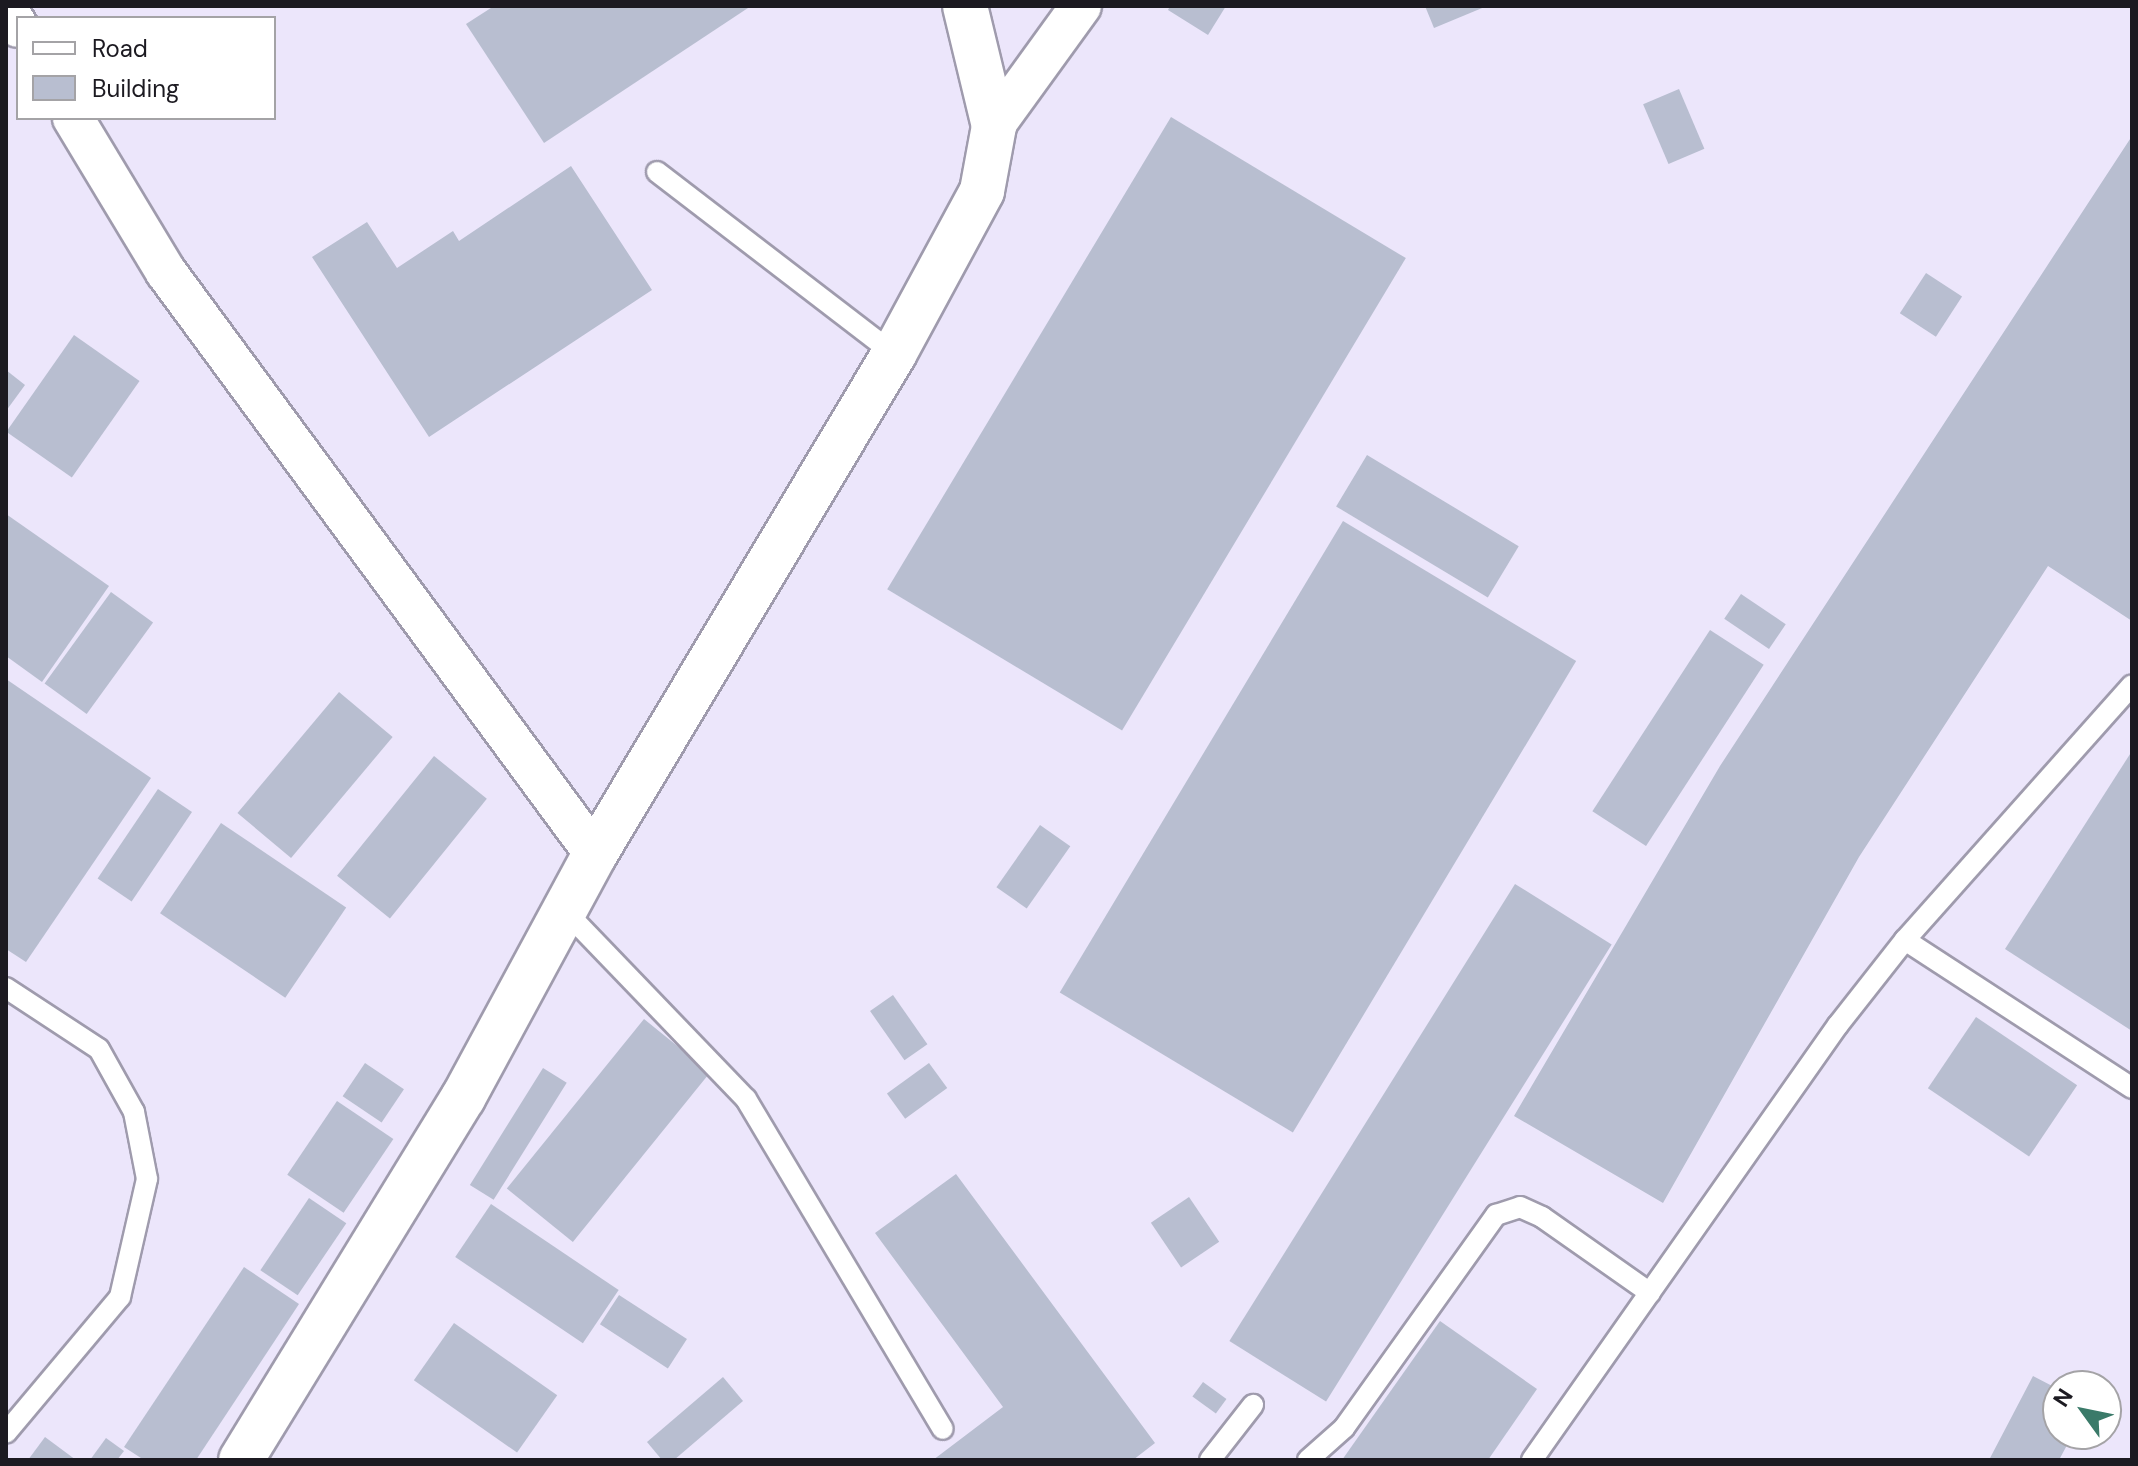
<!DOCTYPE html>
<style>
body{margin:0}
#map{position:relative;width:2138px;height:1466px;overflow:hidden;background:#f7f5fc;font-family:"DM Sans",sans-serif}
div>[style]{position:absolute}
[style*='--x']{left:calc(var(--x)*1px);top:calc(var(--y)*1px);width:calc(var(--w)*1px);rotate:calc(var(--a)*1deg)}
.built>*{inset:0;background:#ece6fb}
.building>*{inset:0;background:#b8bed0;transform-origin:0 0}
.roads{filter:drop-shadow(2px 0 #9f9bad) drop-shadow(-2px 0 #9f9bad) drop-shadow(0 2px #9f9bad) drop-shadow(0 -2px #9f9bad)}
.service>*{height:20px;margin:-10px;padding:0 10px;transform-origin:10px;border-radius:10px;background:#fff}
.minor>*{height:40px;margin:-20px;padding:0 20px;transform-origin:20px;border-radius:20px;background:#fff}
.tertiary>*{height:44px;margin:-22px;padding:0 22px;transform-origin:22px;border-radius:22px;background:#fff}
span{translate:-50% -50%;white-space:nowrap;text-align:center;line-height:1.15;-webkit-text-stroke:6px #fff;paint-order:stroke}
.frame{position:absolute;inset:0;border:8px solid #1c1a21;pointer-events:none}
.legend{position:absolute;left:16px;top:16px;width:260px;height:104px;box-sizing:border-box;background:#fff;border:2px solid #a4a3a6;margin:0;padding:10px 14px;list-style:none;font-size:24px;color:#1c1a21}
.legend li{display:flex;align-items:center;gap:16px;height:40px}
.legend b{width:40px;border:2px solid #a4a3a6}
.north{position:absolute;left:2042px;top:1370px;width:80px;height:80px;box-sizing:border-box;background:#fff;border:2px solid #a4a3a6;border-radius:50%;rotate:303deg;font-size:22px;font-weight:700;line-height:32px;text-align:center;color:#1c1a21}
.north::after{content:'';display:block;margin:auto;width:28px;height:36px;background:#3a7a69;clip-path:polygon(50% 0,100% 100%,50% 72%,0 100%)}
</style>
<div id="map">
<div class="built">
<div style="clip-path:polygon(evenodd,6px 6px,2132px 6px,2132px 1460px,6px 1460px,6px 6px,18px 18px,274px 18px,274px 118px,18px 118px,18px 18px,6px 6px,2058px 1386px,2106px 1386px,2106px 1434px,2058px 1434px,2058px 1386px)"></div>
</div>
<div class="building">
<div style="clip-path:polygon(494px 6px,751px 6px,544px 143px,466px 24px)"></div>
<div style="clip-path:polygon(1170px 6px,1226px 6px,1208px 35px,1168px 10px)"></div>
<div style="clip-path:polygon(1425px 6px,1487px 6px,1434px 28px)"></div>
<div style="left:1679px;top:89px;width:65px;height:39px;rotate:67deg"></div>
<div style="left:1171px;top:117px;width:274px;height:551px;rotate:31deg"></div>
<div style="clip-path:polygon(2132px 136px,2132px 621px,2048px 566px,1859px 857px,1663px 1203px,1514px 1116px,1720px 766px)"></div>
<div style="clip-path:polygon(571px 166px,652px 290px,429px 437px,312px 257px,367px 222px,397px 268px,453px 231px,459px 241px)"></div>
<div style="left:1926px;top:273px;width:43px;height:48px;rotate:33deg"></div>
<div style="left:74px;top:335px;width:80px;height:118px;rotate:35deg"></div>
<div style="clip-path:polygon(6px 370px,25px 385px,6px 411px)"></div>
<div style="left:1367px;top:455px;width:177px;height:60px;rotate:31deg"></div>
<div style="clip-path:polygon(6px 514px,109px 586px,42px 682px,6px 656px)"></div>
<div style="left:1343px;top:521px;width:272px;height:550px;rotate:31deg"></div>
<div style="left:111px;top:592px;width:52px;height:113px;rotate:36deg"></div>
<div style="left:1741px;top:594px;width:54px;height:30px;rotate:34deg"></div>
<div style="left:1710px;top:630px;width:64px;height:216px;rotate:33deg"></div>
<div style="clip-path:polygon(6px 679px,151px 778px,26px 962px,6px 949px)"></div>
<div style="left:339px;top:692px;width:70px;height:158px;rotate:40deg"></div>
<div style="clip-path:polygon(2132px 751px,2132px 1031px,2005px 949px)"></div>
<div style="left:434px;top:756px;width:68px;height:154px;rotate:39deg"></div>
<div style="left:158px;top:789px;width:41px;height:108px;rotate:34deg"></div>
<div style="left:221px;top:823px;width:151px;height:109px;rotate:34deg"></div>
<div style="left:1040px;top:825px;width:37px;height:76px;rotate:35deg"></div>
<div style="left:1515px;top:884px;width:114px;height:539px;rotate:32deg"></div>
<div style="left:893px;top:995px;width:60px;height:28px;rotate:55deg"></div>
<div style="left:1976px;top:1017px;width:122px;height:86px;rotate:34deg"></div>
<div style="left:644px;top:1019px;width:85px;height:218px;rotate:39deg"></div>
<div style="left:365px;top:1063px;width:47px;height:40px;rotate:34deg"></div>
<div style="left:929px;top:1063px;width:31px;height:52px;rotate:54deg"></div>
<div style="left:543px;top:1068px;width:28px;height:138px;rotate:32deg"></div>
<div style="left:337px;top:1101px;width:68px;height:89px;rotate:34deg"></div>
<div style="clip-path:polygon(956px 1174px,1155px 1443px,1133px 1460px,933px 1460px,1003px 1407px,875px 1233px)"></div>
<div style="left:1189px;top:1197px;width:54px;height:46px;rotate:56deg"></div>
<div style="left:309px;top:1198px;width:45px;height:87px;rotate:34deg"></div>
<div style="left:491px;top:1204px;width:154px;height:64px;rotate:34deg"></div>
<div style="clip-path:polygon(244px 1267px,299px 1304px,196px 1460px,144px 1460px,124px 1447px)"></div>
<div style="left:619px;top:1295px;width:81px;height:35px;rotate:33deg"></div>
<div style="clip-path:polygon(1440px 1321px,1537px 1389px,1488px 1460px,1342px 1460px)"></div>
<div style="left:454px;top:1323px;width:126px;height:70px;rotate:35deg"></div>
<div style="clip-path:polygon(2033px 1376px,2058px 1389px,2058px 1434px,2073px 1434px,2059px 1460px,1989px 1460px)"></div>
<div style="clip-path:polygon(723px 1377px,743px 1401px,674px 1460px,662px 1460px,647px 1442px)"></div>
<div style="left:1203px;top:1382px;width:29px;height:18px;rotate:36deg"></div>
<div style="clip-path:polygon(45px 1437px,76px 1460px,28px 1460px)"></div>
<div style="clip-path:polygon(106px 1438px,124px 1451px,117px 1460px,90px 1460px)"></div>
</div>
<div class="roads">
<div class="service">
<div style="--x:657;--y:172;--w:299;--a:37.5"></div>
<div style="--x:567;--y:913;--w:258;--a:46.1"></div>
<div style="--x:746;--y:1099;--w:384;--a:59.2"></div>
<div style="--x:1905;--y:940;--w:271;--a:33.1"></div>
<div style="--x:6;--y:988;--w:111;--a:33.3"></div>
<div style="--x:99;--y:1049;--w:72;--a:60.9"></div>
<div style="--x:134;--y:1112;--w:68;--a:79"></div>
<div style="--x:147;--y:1179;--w:121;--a:102.9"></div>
<div style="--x:120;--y:1297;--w:177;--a:130"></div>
<div style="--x:1210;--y:1460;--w:70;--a:-52"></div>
<div style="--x:1308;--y:1460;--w:48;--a:-41.6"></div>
<div style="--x:1344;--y:1428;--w:262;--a:-54.5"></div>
<div style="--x:1496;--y:1215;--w:25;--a:-18"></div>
<div style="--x:1520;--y:1207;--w:24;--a:24"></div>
<div style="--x:1542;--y:1217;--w:132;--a:35.1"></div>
<div style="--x:1532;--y:1460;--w:532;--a:-54.88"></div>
<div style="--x:1838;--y:1025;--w:108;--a:-51.8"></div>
<div style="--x:1905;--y:940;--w:341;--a:-48.3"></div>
</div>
<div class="minor">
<div style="--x:6;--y:7;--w:23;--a:59"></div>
<div style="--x:73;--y:118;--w:180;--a:58.9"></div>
<div style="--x:166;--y:272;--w:723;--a:53.61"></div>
<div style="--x:994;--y:126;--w:148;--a:-54.1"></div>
</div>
<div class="tertiary">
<div style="--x:241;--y:1460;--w:425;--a:-58.5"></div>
<div style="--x:463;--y:1098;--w:277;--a:-61.6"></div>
<div style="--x:595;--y:854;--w:583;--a:-59.12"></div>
<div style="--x:894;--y:354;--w:185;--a:-61.6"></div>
<div style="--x:982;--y:191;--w:66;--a:-79.5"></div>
<div style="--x:994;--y:126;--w:123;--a:-103.6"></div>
</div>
</div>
<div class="frame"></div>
<ul class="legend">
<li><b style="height:10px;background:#fff"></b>Road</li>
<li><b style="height:22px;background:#b8bed0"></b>Building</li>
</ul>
<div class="north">N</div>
</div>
